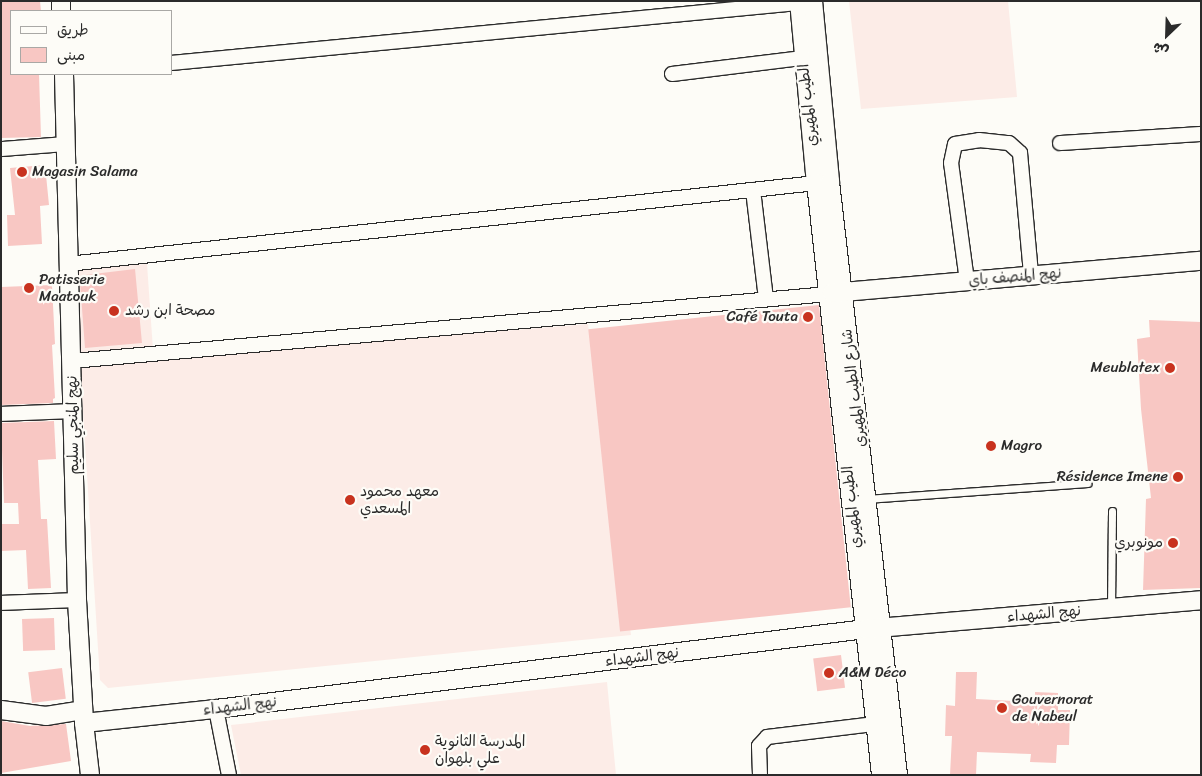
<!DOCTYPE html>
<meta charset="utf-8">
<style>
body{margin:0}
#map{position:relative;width:1202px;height:776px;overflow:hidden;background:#fdfcf7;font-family:Sriracha,"Playpen Sans Arabic",sans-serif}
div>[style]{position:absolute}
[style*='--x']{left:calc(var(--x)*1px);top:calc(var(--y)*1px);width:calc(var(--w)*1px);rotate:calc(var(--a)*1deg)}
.built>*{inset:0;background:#fcece7;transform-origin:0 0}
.building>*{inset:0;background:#f8c7c3;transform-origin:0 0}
.roads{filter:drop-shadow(1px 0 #2b2b2b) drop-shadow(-1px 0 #2b2b2b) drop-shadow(0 1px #2b2b2b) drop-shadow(0 -1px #2b2b2b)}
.service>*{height:7px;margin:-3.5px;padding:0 3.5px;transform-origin:3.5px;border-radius:3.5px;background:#fdfcf7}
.minor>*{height:14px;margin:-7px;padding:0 7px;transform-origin:7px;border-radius:7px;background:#fdfcf7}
.tertiary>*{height:18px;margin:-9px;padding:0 9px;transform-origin:9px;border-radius:9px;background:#fdfcf7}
.dots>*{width:14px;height:14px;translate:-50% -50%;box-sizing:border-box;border:2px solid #fdfcf7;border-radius:50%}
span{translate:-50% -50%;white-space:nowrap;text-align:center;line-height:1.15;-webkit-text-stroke:4.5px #fdfcf7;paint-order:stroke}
.street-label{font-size:15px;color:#2b2b2b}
.poi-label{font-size:15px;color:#2b2b2b}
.left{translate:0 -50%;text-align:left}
.right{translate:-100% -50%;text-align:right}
.frame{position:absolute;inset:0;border:2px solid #2b2b2b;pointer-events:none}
.legend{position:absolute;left:10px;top:10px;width:162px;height:65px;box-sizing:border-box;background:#fdfcf7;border:1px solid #a9a8a5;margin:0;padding:6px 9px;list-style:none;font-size:15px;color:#2b2b2b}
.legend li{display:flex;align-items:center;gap:10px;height:25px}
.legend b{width:25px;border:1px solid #a9a8a5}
.north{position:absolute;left:1142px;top:10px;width:50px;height:50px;-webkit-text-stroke:4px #fdfcf7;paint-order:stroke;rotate:204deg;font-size:14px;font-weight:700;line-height:20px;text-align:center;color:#2b2b2b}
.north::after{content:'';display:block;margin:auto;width:18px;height:22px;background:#2b2b2b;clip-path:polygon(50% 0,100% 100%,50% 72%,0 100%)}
</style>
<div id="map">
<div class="built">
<div style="clip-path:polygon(849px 1px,1008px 1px,1017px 97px,861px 109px)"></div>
<div style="left:147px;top:264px;width:89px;height:73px;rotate:86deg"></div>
<div style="clip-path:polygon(588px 324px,631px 635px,108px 688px,100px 680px,80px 365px)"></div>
<div style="clip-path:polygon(607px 682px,616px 775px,241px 775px,231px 725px)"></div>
</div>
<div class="building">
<div style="clip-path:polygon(1px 1px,40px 1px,41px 11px,11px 11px,11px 74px,39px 74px,41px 137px,1px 138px)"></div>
<div style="clip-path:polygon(45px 165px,49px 205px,40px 206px,42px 244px,8px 246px,7px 215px,15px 215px,10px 168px)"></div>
<div style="clip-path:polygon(135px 269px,142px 343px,85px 348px,80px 282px,85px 275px)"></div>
<div style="clip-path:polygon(52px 285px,55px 344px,52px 345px,55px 398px,53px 399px,53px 403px,1px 405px,1px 287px)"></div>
<div style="left:819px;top:305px;width:304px;height:232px;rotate:84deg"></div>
<div style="clip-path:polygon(1149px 320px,1201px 322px,1201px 588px,1143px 590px,1146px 499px,1151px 498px,1141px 409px,1137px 339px,1150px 337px)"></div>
<div style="clip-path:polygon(54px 421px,56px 459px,38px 460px,41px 519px,47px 519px,51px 588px,28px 589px,26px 550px,1px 551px,1px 524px,19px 524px,18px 503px,4px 503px,1px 423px)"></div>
<div style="left:54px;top:618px;width:32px;height:32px;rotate:88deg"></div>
<div style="left:841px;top:655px;width:33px;height:28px;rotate:83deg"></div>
<div style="left:62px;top:668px;width:31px;height:34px;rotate:83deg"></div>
<div style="clip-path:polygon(956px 672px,977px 672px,976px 699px,1035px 702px,1035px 692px,1058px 693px,1058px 710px,1070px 710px,1069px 745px,1057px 745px,1056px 763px,1030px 762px,1031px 754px,977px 752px,976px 775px,950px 775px,952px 736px,945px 736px,946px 705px,955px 706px)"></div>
<div style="clip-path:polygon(1px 721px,30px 726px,66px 724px,71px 761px,1px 773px)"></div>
</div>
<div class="roads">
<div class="service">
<div style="--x:866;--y:499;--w:222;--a:-4.1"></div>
<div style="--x:1111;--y:608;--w:97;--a:-89.4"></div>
</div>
<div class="minor">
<div style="--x:171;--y:63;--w:640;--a:-5.47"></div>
<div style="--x:672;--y:74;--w:132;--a:-7"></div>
<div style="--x:1060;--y:143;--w:141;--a:-3.7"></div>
<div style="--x:1;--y:149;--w:64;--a:-4.5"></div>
<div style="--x:753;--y:190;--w:110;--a:83.2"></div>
<div style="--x:68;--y:264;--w:761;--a:-6.18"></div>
<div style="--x:967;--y:281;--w:119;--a:-97.7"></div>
<div style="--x:951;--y:163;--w:19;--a:-78"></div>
<div style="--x:955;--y:144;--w:24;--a:-9"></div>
<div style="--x:979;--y:140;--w:30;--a:6"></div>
<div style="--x:1009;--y:143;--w:15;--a:42"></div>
<div style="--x:1020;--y:153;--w:122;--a:84.8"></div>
<div style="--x:72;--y:361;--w:760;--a:-5.06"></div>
<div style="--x:1;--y:414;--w:72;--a:-2.4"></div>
<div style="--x:1;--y:603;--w:76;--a:-2.3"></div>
<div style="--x:216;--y:709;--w:67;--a:78.9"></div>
<div style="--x:760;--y:775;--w:29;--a:-92"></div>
<div style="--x:759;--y:746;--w:12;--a:-48"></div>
<div style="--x:767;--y:737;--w:109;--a:-6.9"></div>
</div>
<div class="tertiary">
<div style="--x:61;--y:1;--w:10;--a:90"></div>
<div style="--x:799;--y:1;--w:183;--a:84.7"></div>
<div style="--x:816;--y:183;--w:596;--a:83.73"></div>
<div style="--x:813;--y:1;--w:182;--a:84.6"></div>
<div style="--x:830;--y:182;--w:597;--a:83.46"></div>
<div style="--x:64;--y:74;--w:526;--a:88.58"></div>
<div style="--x:77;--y:600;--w:123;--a:86.7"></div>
<div style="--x:84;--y:723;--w:52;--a:83.4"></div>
<div style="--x:832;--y:293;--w:370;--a:-5"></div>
<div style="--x:1;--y:710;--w:45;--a:7.6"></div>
<div style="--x:46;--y:716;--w:37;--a:-9"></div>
<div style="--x:84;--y:723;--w:133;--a:-6.1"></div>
<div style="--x:216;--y:709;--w:655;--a:-7.02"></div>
<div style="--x:866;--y:629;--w:336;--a:-4.9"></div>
</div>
</div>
<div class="dots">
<div style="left:22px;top:172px;background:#c8321e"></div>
<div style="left:29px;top:288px;background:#c8321e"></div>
<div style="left:114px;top:311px;background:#c8321e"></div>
<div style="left:808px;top:317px;background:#c8321e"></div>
<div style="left:1170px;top:368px;background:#c8321e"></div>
<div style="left:991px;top:446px;background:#c8321e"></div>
<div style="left:1178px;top:477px;background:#c8321e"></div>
<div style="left:350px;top:500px;background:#c8321e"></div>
<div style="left:1173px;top:543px;background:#c8321e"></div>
<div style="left:829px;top:673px;background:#c8321e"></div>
<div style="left:1002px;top:708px;background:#c8321e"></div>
<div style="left:425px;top:750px;background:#c8321e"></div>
</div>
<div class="street-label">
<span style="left:808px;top:105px;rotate:-96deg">الطيب المهيري</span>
<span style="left:1015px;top:277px;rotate:-5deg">نهج المنصف باي</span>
<span style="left:854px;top:388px;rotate:-97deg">شارع الطيب المهيري</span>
<span style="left:73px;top:425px;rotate:-91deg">نهج المنجي سليم</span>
<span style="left:852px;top:507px;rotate:-96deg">الطيب المهيري</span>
<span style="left:1044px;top:614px;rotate:-5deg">نهج الشهداء</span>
<span style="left:642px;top:657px;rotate:-7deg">نهج الشهداء</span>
<span style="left:240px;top:706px;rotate:-7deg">نهج الشهداء</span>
</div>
<div class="poi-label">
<span class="left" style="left:32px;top:172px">Magasin Salama</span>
<span class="left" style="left:39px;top:288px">Patisserie<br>Maatouk</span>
<span class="left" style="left:125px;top:311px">مصحة ابن رشد</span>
<span class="right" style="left:798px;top:317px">Café Touta</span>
<span class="right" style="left:1160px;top:368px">Meublatex</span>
<span class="left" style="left:1001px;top:446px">Magro</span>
<span class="right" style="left:1168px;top:477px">Résidence Imene</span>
<span class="left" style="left:360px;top:500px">معهد محمود<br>المسعدي</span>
<span class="right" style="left:1163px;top:543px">مونوبري</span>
<span class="left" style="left:839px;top:673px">A&amp;M Déco</span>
<span class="left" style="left:1012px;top:708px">Gouvernorat<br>de Nabeul</span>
<span class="left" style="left:435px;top:750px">المدرسة الثانوية<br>علي بلهوان</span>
</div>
<div class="frame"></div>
<ul class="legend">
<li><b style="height:6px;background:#fdfcf7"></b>طريق</li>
<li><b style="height:14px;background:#f8c7c3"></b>مبنى</li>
</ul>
<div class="north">ش</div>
</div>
